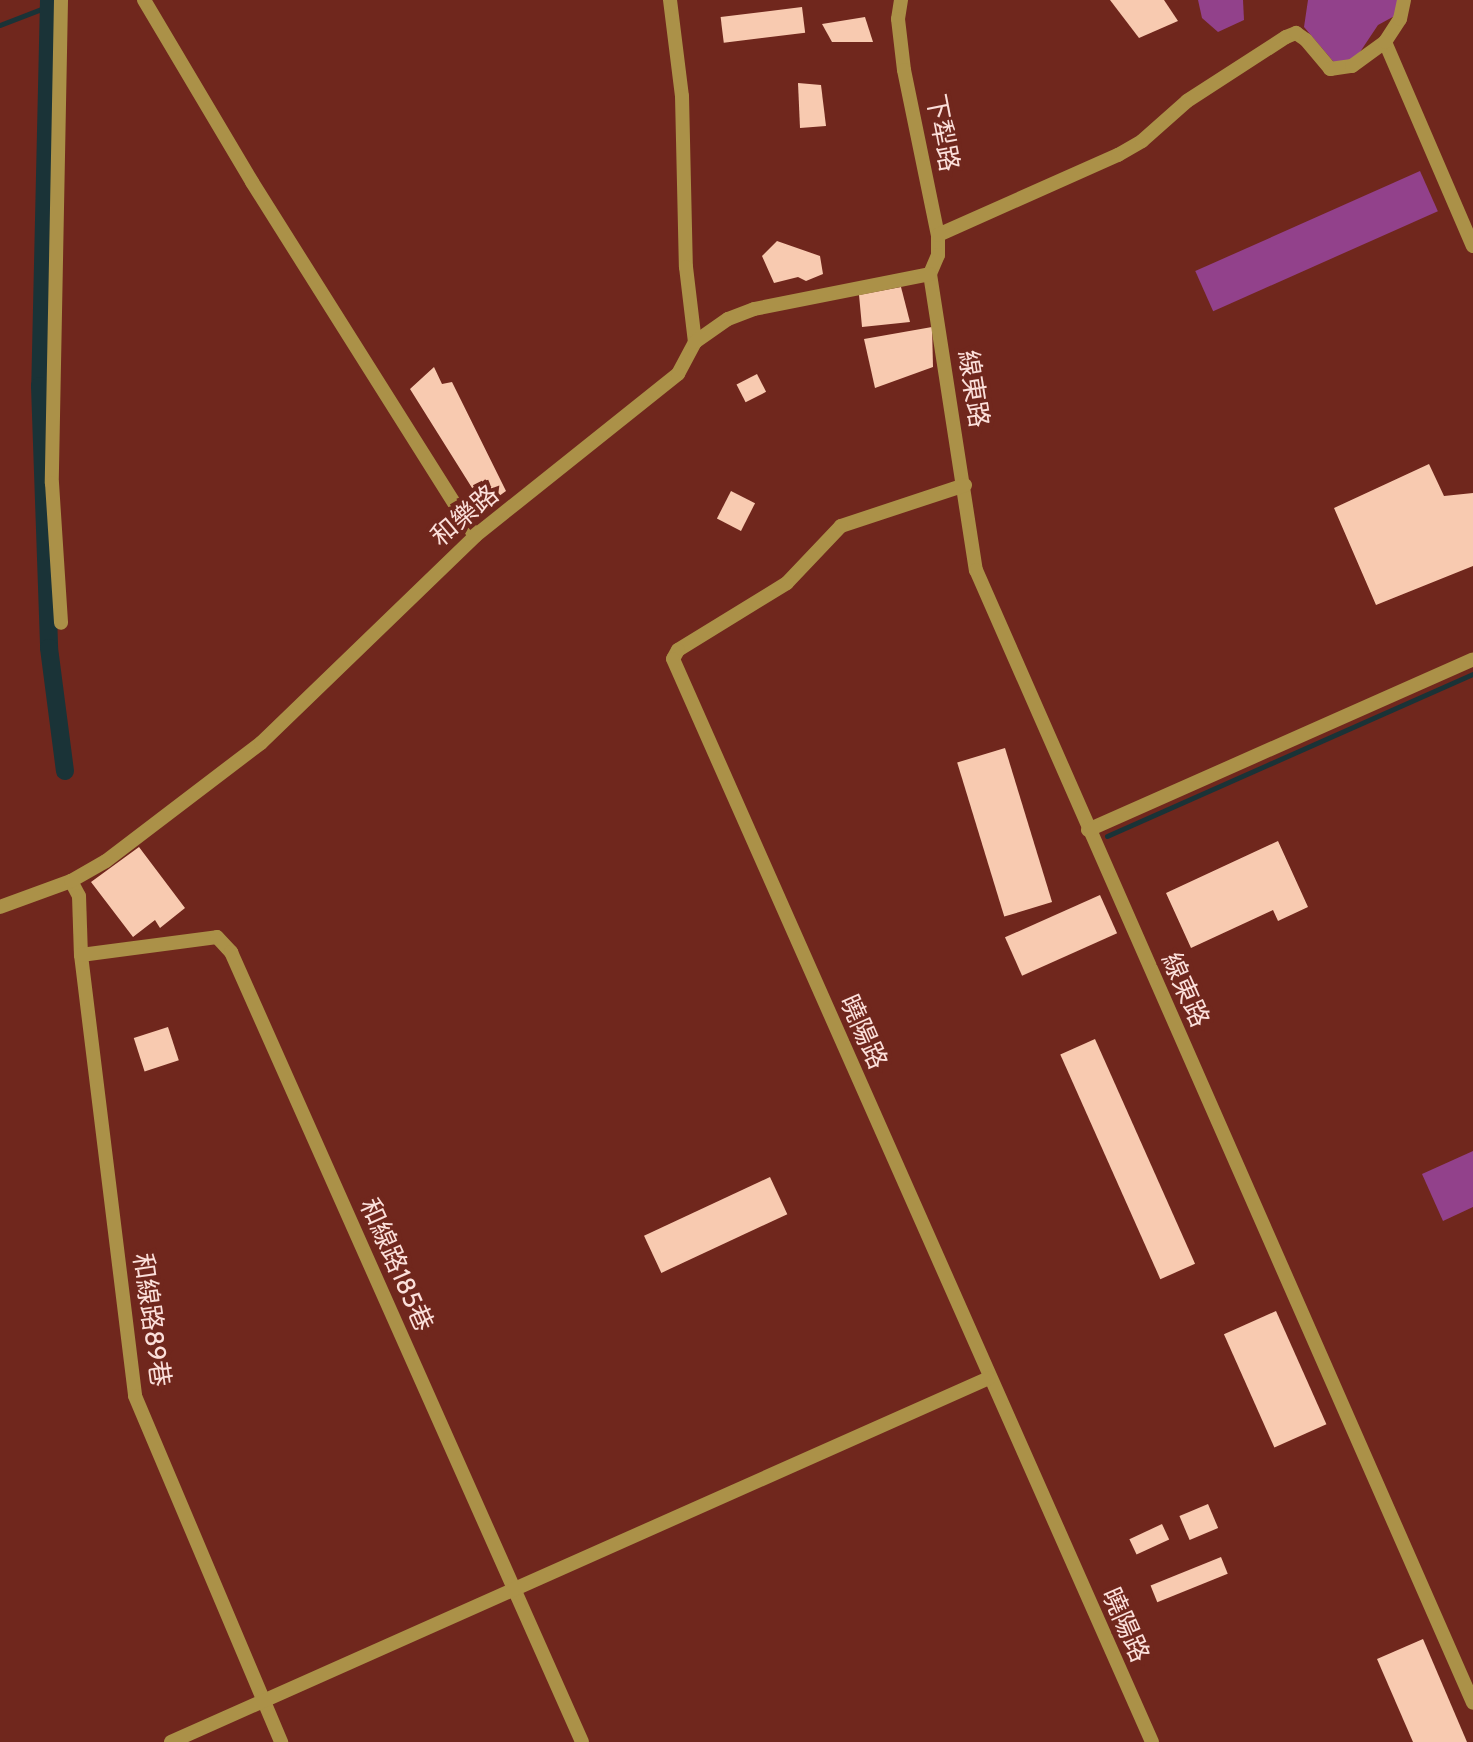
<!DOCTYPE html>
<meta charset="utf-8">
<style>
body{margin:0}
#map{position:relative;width:1473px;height:1742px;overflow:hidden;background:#70271d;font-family:Cabin,"Noto Sans TC",sans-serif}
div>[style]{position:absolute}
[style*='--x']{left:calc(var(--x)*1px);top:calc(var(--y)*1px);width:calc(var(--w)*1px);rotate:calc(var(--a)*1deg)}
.green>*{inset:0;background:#92418b;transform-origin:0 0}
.stream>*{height:5px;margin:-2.5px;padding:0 2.5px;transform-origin:2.5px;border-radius:2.5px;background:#1a3337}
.canal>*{height:18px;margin:-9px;padding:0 9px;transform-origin:9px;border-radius:9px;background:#1a3337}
.building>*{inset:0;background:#f8cab0;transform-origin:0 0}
.minor>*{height:14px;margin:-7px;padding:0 7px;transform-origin:7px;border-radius:7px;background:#ab9148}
span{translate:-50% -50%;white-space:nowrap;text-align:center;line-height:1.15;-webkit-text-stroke:8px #70271d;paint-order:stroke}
.street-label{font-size:26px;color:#fbdfda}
</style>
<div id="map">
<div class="green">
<div style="clip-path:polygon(1198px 0,1243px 0,1244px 20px,1218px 32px,1202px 18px)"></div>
<div style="clip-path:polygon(1308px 0,1404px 0,1400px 13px,1378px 25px,1358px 55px,1338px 67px,1304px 27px)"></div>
<div style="left:1420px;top:171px;width:44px;height:246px;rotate:66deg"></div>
<div style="clip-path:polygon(1473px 1151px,1473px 1207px,1443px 1221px,1422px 1174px)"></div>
</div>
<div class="stream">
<div style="--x:0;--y:25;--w:53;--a:-21.2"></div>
<div style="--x:1107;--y:836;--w:400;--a:-23.9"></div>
</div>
<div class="canal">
<div style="--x:49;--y:0;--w:386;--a:91.3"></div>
<div style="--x:40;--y:386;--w:262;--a:88"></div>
<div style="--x:49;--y:648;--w:124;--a:82.6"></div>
</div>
<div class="building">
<div style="clip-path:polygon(1110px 0,1164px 0,1178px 21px,1139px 38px)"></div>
<div style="left:802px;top:7px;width:26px;height:82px;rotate:83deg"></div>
<div style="clip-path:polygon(865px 17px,873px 42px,832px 42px,822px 24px)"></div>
<div style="clip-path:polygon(798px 83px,821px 85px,826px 126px,800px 128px)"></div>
<div style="clip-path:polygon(777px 241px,820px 256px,823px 274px,806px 281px,798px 277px,774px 283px,762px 256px)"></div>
<div style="clip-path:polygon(901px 287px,910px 322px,862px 327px,859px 295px)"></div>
<div style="clip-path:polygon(932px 327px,933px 367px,875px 388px,864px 339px)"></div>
<div style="clip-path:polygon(434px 367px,442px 384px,452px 382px,506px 491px,484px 507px,410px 389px)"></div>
<div style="left:757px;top:374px;width:20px;height:23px;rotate:63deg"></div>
<div style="clip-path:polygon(1429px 464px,1444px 496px,1473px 493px,1473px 566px,1376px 605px,1334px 508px)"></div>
<div style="left:731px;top:491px;width:27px;height:31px;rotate:27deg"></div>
<div style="left:1005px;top:748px;width:161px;height:50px;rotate:73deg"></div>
<div style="clip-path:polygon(1278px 841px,1308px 907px,1278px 921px,1273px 910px,1191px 948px,1166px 893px)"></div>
<div style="clip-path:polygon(139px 847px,185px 908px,160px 928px,155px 920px,133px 937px,91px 882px)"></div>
<div style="left:1100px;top:895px;width:42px;height:104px;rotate:66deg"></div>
<div style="left:168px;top:1027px;width:35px;height:36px;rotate:72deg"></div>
<div style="left:1095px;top:1039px;width:246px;height:38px;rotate:66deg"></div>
<div style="left:770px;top:1177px;width:41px;height:139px;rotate:65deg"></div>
<div style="left:1276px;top:1311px;width:124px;height:57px;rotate:66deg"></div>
<div style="left:1208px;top:1504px;width:26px;height:31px;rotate:67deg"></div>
<div style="left:1162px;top:1524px;width:17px;height:36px;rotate:65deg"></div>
<div style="left:1221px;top:1557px;width:18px;height:76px;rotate:68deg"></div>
<div style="clip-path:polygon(1423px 1639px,1467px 1742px,1413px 1742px,1377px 1659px)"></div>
</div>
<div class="minor">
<div style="--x:61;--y:0;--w:483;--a:91.1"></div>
<div style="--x:52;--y:483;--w:140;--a:86.3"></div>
<div style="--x:144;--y:0;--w:212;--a:59.3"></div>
<div style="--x:252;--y:182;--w:418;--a:57.8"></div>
<div style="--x:670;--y:0;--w:97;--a:82.9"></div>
<div style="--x:682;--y:96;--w:171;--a:88.7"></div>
<div style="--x:686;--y:267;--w:76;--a:83.2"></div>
<div style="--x:901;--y:0;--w:19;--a:99"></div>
<div style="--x:898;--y:19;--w:51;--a:83.3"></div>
<div style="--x:904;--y:70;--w:168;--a:78.4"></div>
<div style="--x:938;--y:235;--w:20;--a:90"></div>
<div style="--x:938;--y:255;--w:21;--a:113"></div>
<div style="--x:1385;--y:42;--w:222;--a:66.7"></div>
<div style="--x:938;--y:235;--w:197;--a:-24"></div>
<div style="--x:1118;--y:155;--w:28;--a:-30"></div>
<div style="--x:1142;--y:141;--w:60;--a:-41.6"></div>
<div style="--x:1187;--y:101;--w:118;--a:-32.9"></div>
<div style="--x:1286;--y:37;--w:11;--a:-22"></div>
<div style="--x:1296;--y:33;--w:12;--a:35"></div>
<div style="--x:1306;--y:40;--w:38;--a:50"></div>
<div style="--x:1330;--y:69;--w:22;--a:-8"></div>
<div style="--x:1352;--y:66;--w:41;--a:-36"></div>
<div style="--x:1385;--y:42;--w:27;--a:-57"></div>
<div style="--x:1400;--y:19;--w:19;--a:-78"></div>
<div style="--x:930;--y:274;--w:300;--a:81.2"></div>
<div style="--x:976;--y:570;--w:1237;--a:66.31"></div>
<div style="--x:965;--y:485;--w:131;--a:161.7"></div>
<div style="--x:841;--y:526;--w:79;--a:133.5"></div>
<div style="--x:787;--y:583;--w:128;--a:148.4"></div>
<div style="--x:678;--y:650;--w:10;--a:119"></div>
<div style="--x:673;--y:659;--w:1184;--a:66.14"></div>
<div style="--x:1088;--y:830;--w:421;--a:-23.9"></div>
<div style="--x:71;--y:881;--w:17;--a:62"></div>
<div style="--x:79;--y:896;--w:59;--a:88.1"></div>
<div style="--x:81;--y:955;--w:444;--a:83"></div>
<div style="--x:135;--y:1396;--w:376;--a:67.1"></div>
<div style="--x:0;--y:907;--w:76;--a:-20.1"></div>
<div style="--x:71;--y:881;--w:40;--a:-29.7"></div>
<div style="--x:106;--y:861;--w:195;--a:-37.3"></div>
<div style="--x:261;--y:743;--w:298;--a:-44"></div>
<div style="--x:475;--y:536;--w:260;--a:-38.6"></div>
<div style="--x:678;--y:374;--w:36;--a:-62"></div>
<div style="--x:695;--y:342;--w:40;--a:-34.9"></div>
<div style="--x:728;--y:319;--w:28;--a:-21"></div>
<div style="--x:754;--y:309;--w:179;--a:-11.2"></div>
<div style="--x:81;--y:955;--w:137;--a:-7.5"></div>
<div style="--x:217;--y:937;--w:21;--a:47"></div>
<div style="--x:231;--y:952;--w:864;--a:66.04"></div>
<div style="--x:171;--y:1742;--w:895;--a:-23.99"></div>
</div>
<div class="street-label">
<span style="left:942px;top:133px;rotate:79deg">下犁路</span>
<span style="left:973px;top:389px;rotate:81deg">線東路</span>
<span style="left:465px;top:516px;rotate:-40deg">和樂路</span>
<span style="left:1185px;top:990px;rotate:66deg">線東路</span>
<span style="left:863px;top:1032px;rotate:66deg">曉陽路</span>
<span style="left:396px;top:1265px;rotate:66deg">和線路185巷</span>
<span style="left:151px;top:1320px;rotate:82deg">和線路89巷</span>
<span style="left:1125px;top:1625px;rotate:66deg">曉陽路</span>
</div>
</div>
